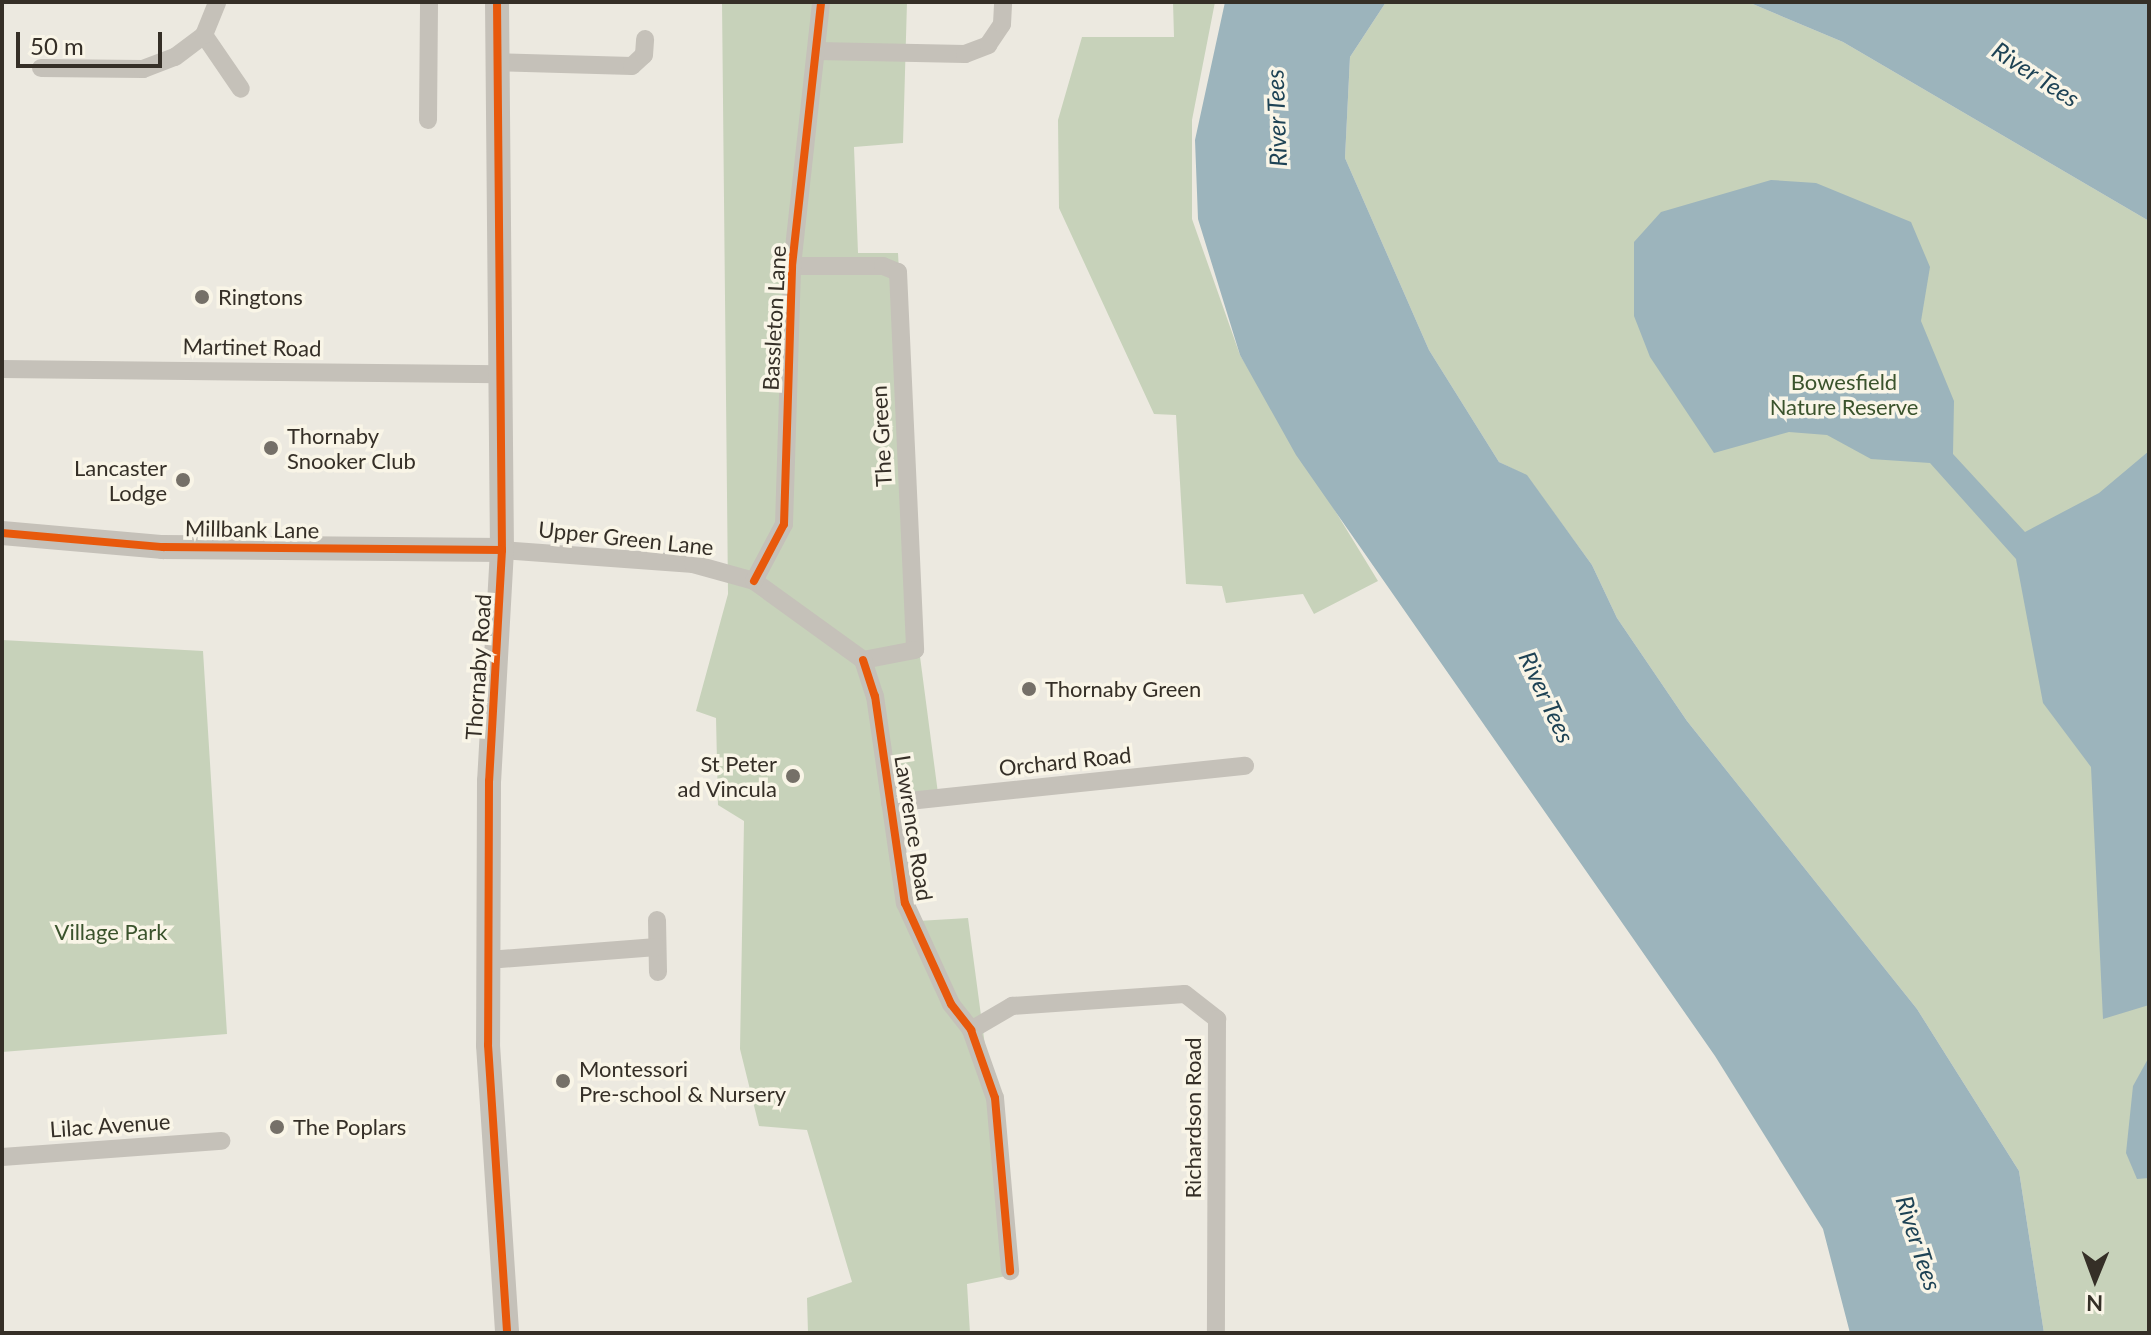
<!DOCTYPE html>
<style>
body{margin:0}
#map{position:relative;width:2151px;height:1335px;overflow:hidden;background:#ece9e0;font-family:Lato,sans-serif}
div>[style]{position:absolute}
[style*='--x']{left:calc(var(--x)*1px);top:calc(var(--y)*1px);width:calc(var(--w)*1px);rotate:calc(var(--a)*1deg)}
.green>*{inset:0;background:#c7d2ba}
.water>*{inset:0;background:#9cb4bc}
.minor>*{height:18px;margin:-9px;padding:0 9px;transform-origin:9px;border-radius:9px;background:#c5c1b9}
.tertiary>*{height:24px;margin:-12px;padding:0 12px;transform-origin:12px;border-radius:12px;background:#c5c1b9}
.cycleway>*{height:8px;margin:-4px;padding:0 4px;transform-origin:4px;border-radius:4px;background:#e8590c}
.dots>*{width:22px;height:22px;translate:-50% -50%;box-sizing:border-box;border:4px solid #f9f5e7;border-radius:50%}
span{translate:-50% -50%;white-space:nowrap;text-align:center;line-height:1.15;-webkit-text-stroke:7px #f9f5e7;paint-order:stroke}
.poi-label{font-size:22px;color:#352f27}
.left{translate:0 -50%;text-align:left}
.right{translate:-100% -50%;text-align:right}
.street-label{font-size:22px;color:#352f27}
.park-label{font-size:22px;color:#3a532c}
.water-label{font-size:24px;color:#1e4355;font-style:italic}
.frame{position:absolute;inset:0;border:4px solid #352f27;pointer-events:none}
.north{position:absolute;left:2055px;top:1239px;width:80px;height:80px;-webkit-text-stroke:6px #f9f5e7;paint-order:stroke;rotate:181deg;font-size:22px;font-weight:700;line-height:32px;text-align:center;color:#352f27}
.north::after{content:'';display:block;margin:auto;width:28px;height:36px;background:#352f27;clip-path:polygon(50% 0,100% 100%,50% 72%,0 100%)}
.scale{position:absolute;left:16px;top:32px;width:146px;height:36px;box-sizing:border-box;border:4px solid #352f27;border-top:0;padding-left:10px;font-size:24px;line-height:28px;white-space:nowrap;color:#352f27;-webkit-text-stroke:6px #f9f5e7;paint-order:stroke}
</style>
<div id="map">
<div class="green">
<div style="clip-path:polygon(722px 2px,907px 2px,903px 143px,854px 147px,858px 253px,898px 253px,919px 649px,939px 801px,896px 806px,910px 905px,918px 921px,968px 918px,992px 1098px,1006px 1276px,967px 1284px,970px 1333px,808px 1333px,807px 1298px,852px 1282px,807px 1130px,759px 1126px,740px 1049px,744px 821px,718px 805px,716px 718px,696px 711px,728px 594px)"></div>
<div style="clip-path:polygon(1173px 2px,1215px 2px,1192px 120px,1192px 219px,1240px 355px,1378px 581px,1314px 614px,1303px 594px,1226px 603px,1222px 586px,1186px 584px,1176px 415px,1154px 414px,1059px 208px,1058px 120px,1082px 37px,1174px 37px)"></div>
<div style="clip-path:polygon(1386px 2px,1748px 2px,1843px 42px,2149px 221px,2149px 1333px,2044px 1333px,2019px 1171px,1917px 1009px,1687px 721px,1617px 618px,1592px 565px,1527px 476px,1499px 462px,1429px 350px,1345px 158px,1350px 57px)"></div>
<div style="clip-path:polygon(2px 640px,203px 651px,227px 1034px,2px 1052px)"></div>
</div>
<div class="water">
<div style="clip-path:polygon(1225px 2px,1386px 2px,1350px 57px,1345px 158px,1429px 350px,1499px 462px,1527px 475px,1592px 565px,1617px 618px,1687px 721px,1917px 1009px,2019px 1171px,2044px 1333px,1850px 1333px,1823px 1229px,1715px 1056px,1296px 455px,1240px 355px,1198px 219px,1195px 140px)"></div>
<div style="clip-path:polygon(1748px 2px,2149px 2px,2149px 221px,1843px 42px)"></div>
<div style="clip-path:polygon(1771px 180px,1816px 183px,1911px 222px,1930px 267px,1921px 321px,1954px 401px,1953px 454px,2025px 532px,2099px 493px,2149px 451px,2149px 1005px,2103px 1019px,2091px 767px,2043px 703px,2016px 559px,1930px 463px,1871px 459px,1827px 435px,1789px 432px,1714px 453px,1650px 357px,1634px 316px,1634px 242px,1661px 212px)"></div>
<div style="clip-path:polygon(2149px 1057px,2149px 1178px,2137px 1179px,2126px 1153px,2133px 1086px)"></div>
</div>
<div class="minor">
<div style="--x:204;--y:35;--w:65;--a:55.6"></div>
<div style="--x:817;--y:51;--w:148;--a:1.2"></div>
<div style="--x:965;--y:54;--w:25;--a:-21"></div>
<div style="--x:988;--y:45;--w:25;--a:-56"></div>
<div style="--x:1002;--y:24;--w:22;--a:-87"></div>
<div style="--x:495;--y:62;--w:137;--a:1.7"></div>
<div style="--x:632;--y:66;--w:16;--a:-43"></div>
<div style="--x:644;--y:55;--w:16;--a:-86"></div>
<div style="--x:41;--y:68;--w:102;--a:0.6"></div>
<div style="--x:143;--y:69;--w:34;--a:-21"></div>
<div style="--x:175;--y:57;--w:36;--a:-37"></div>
<div style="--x:204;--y:35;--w:35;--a:-68"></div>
<div style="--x:428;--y:120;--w:118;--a:-89.5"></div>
<div style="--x:792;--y:266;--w:91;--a:0"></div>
<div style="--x:883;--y:266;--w:16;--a:22"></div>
<div style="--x:898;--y:272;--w:378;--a:87.4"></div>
<div style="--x:915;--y:650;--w:53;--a:169.1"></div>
<div style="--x:2;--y:369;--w:499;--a:0.6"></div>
<div style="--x:502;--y:550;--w:192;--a:4.2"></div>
<div style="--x:693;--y:564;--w:63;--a:15.6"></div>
<div style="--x:754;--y:581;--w:135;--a:35.9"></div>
<div style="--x:754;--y:581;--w:64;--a:-62.2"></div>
<div style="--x:784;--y:524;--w:258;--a:-88.2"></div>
<div style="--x:792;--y:266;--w:266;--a:-83.7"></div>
<div style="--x:863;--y:660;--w:38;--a:72"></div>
<div style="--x:875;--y:696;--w:209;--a:81.8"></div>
<div style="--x:905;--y:903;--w:111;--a:65.5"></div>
<div style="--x:951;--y:1004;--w:33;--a:52"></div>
<div style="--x:971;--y:1030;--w:72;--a:70.6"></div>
<div style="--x:995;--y:1098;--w:174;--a:85"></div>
<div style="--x:890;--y:803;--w:357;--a:-6"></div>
<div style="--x:657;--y:920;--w:52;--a:88.9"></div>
<div style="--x:488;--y:960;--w:169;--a:-4.4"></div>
<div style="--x:971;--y:1030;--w:48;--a:-30.3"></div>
<div style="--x:1012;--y:1006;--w:173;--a:-4"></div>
<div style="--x:1185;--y:994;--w:41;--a:38"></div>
<div style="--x:1217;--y:1019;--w:314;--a:90.2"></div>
<div style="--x:2;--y:1157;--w:220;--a:-4.2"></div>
</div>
<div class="tertiary">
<div style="--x:497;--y:2;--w:548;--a:89.48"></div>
<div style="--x:502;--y:550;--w:231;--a:93.2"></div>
<div style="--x:489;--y:781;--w:264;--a:90.2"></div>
<div style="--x:488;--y:1045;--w:289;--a:86.2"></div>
<div style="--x:2;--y:533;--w:162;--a:5"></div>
<div style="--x:163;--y:547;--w:339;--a:0.5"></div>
</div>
<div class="cycleway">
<div style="--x:497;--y:2;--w:548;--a:89.48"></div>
<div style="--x:502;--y:550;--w:231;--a:93.2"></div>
<div style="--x:489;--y:781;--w:264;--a:90.2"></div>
<div style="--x:488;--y:1045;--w:289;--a:86.2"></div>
<div style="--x:2;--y:533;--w:162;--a:5"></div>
<div style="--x:163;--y:547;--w:339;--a:0.5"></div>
<div style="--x:754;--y:581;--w:64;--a:-62.2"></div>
<div style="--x:784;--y:524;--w:258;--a:-88.2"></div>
<div style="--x:792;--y:266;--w:266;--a:-83.7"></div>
<div style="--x:863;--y:660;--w:38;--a:72"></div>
<div style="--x:875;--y:696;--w:209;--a:81.8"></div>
<div style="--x:905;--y:903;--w:111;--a:65.5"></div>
<div style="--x:951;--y:1004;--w:33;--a:52"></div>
<div style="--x:971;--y:1030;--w:72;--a:70.6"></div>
<div style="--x:995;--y:1098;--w:174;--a:85"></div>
</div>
<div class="dots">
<div style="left:202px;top:297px;background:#757068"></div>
<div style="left:271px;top:448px;background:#757068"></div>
<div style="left:183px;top:480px;background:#757068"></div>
<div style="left:1029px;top:689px;background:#757068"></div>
<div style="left:793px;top:776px;background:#757068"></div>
<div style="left:563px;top:1081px;background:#757068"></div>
<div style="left:277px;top:1127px;background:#757068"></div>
</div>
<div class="poi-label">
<span class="left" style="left:218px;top:297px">Ringtons</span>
<span class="left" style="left:287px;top:448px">Thornaby<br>Snooker Club</span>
<span class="right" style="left:167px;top:480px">Lancaster<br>Lodge</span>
<span class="left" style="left:1045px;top:689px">Thornaby Green</span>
<span class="right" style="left:777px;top:776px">St Peter<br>ad Vincula</span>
<span class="left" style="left:579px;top:1081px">Montessori<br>Pre-school &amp; Nursery</span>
<span class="left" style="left:293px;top:1127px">The Poplars</span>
</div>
<div class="street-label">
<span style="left:774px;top:318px;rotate:-87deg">Bassleton Lane</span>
<span style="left:252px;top:347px;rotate:1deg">Martinet Road</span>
<span style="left:881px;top:436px;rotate:-93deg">The Green</span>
<span style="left:252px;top:529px;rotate:1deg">Millbank Lane</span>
<span style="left:626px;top:538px;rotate:6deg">Upper Green Lane</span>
<span style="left:478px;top:667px;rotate:-86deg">Thornaby Road</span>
<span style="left:1065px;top:761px;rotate:-6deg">Orchard Road</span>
<span style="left:914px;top:828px;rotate:81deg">Lawrence Road</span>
<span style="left:1193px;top:1118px;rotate:-90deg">Richardson Road</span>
<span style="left:110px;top:1125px;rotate:-4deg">Lilac Avenue</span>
</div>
<div class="park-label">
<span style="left:1844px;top:394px">Bowesfield<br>Nature Reserve</span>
<span style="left:111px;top:932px">Village Park</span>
</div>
<div class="water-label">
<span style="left:2036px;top:74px;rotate:33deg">River Tees</span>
<span style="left:1276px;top:118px;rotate:-92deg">River Tees</span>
<span style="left:1547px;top:697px;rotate:65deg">River Tees</span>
<span style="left:1919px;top:1243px;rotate:72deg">River Tees</span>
</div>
<div class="frame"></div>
<div class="north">N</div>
<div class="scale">50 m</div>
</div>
